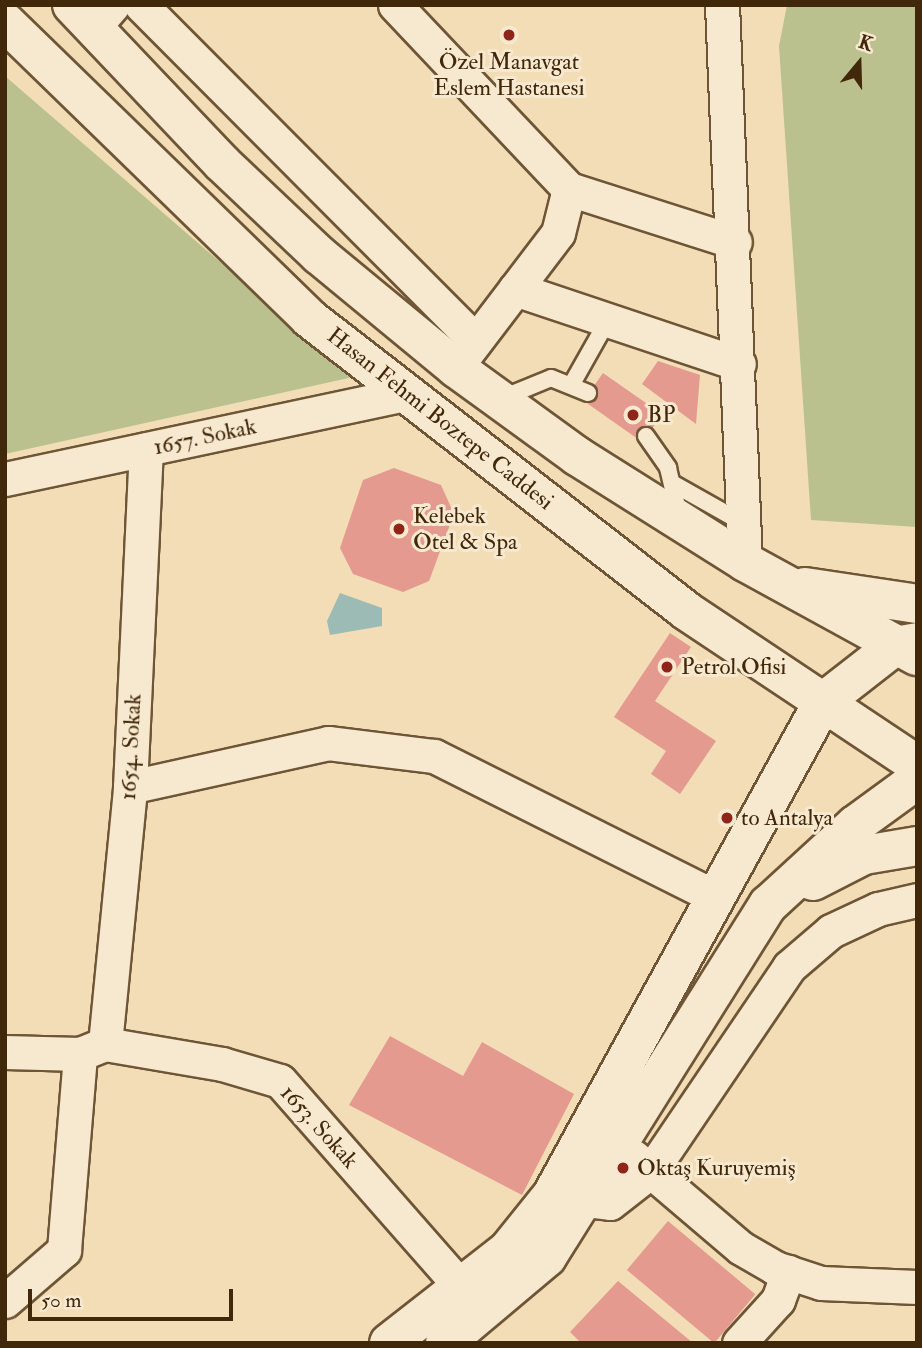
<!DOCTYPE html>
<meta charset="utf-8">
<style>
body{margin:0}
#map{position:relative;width:922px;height:1348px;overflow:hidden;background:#f2ddb7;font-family:"IM FELL Double Pica",serif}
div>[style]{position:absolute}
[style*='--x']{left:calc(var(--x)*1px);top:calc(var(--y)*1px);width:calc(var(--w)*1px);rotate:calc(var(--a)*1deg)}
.green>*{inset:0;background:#bbc18e}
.water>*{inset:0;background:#9cbbb4}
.building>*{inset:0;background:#e49a8e;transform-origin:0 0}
.roads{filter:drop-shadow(2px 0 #6e5535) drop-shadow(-2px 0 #6e5535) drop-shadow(0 2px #6e5535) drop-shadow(0 -2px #6e5535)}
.lane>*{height:16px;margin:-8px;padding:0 8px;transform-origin:8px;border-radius:8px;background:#f7e9d0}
.street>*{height:33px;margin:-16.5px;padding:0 16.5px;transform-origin:16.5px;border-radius:16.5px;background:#f7e9d0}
.secondary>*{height:38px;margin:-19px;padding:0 19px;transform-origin:19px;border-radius:19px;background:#f7e9d0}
.dots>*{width:19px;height:19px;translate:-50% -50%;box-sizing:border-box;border:4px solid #f7e9d0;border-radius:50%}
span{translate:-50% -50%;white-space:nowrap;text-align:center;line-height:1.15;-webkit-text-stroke:6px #f7e9d0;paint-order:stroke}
.poi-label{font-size:23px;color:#42280a}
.left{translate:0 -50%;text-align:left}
.street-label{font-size:23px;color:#42280a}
.frame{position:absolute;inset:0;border:7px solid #42280a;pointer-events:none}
.north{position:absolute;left:824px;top:28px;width:70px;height:70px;-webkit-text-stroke:5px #f7e9d0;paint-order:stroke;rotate:19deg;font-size:19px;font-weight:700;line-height:28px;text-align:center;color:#42280a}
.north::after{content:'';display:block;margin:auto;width:24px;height:32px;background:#42280a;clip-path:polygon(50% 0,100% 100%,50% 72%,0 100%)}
.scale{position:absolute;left:28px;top:1289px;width:205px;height:32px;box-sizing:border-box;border:4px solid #42280a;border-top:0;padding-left:9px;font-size:21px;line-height:24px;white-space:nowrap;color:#42280a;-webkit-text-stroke:5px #f7e9d0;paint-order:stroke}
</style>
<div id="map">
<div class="green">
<div style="clip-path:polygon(787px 5px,917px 5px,917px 527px,811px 520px,779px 46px)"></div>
<div style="clip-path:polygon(5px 76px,353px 377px,5px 454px)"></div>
</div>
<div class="water">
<div style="clip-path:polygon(340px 593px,382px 608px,382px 626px,330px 635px,327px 621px)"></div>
</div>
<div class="building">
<div style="clip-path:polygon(658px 361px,700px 375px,696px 424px,642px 384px)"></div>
<div style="left:603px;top:373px;width:72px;height:34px;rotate:35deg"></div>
<div style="clip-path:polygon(394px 468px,441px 485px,454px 514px,429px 581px,403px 592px,353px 574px,340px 548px,363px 480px)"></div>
<div style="clip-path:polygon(670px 633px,691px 647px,655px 701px,716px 741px,680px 794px,651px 774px,666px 751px,614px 717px)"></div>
<div style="clip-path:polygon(390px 1036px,463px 1076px,482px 1042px,574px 1094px,522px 1195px,349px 1105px)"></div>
<div style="left:668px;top:1221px;width:114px;height:64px;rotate:40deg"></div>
<div style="clip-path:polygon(618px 1281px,693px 1343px,581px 1343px,570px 1332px)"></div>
</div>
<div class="roads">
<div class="lane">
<div style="--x:573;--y:382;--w:71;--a:-60.6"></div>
<div style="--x:500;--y:399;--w:55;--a:-22.4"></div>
<div style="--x:551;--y:378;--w:40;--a:22"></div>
<div style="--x:646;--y:436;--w:39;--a:55"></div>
<div style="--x:668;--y:468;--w:48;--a:76.8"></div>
<div style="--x:672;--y:483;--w:81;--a:29.4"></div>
</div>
<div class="street">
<div style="--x:141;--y:5;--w:474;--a:45.1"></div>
<div style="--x:395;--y:5;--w:253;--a:46.6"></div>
<div style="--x:569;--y:189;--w:174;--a:17.7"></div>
<div style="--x:722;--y:5;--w:557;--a:87.64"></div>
<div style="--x:93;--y:28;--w:30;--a:-49"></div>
<div style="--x:515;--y:289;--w:236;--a:18.5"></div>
<div style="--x:462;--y:359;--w:158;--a:-52.7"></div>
<div style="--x:558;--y:233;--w:45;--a:-76"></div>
<div style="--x:5;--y:479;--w:409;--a:-12"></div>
<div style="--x:130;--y:787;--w:203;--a:-12.5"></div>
<div style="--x:328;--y:743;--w:107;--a:7"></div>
<div style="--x:434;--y:756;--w:315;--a:26.6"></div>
<div style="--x:105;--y:1044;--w:258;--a:-84.4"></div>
<div style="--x:130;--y:787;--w:338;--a:-87.3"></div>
<div style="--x:5;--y:1052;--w:75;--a:1.5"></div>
<div style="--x:80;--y:1054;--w:27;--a:-22"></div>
<div style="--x:105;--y:1044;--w:119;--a:9.7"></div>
<div style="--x:222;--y:1064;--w:60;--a:16.3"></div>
<div style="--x:280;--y:1081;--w:276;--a:48.7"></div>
<div style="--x:634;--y:1157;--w:140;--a:40.4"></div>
<div style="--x:741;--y:1248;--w:39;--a:30"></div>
<div style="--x:775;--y:1268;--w:48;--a:18.1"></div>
<div style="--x:821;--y:1283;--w:96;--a:2.4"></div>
<div style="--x:561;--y:1197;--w:49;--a:7"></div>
<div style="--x:610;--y:1203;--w:52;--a:-38"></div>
<div style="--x:651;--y:1171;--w:246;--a:-55.9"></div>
<div style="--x:789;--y:967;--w:55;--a:-40.6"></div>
<div style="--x:831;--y:931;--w:52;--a:-25.1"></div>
<div style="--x:878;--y:909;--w:40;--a:-13"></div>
<div style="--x:5;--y:1301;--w:78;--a:-40.8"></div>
<div style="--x:64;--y:1250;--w:197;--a:-85.3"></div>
<div style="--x:739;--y:1343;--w:58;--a:-47.8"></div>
<div style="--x:778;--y:1300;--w:30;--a:-70"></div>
</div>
<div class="secondary">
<div style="--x:72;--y:5;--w:218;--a:46.5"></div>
<div style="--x:222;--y:163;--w:134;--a:43.5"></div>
<div style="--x:319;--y:255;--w:178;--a:39.5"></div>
<div style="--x:456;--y:368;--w:150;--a:36"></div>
<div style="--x:577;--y:456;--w:199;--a:32.2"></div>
<div style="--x:745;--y:562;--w:196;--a:28.7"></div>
<div style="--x:5;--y:22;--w:424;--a:44.2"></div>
<div style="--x:309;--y:318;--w:476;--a:37.8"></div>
<div style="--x:685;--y:610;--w:279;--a:33.7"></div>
<div style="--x:805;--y:587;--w:113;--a:8.6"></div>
<div style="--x:813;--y:881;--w:57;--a:-27"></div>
<div style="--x:864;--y:855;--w:54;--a:-9.6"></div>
<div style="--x:389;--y:1343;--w:151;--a:-38"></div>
<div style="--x:508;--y:1250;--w:70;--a:-51.3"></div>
<div style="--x:552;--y:1195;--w:563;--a:-61.2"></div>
<div style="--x:823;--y:702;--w:91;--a:-37.9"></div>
<div style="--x:895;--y:646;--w:22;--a:-10"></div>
<div style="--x:445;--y:1343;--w:133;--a:-40.1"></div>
<div style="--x:547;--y:1257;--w:416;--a:-57.9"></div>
<div style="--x:768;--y:905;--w:118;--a:-42.6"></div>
<div style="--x:855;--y:825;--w:77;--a:-36"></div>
</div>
</div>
<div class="dots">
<div style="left:509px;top:35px;background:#8f2418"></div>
<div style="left:633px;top:415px;background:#8f2418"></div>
<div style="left:399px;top:529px;background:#8f2418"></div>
<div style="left:667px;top:667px;background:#8f2418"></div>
<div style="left:727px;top:818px;background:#8f2418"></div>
<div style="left:623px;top:1168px;background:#8f2418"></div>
</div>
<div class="poi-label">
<span style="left:509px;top:75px">Özel Manavgat<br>Eslem Hastanesi</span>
<span class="left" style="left:647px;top:415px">BP</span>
<span class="left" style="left:413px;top:529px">Kelebek<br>Otel &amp; Spa</span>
<span class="left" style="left:681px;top:667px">Petrol Ofisi</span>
<span class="left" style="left:741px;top:818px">to Antalya</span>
<span class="left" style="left:637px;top:1168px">Oktaş Kuruyemiş</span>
</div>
<div class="street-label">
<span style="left:440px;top:419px;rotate:38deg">Hasan Fehmi Boztepe Caddesi</span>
<span style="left:205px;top:437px;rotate:-12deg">1657. Sokak</span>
<span style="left:131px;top:747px;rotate:-87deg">1654. Sokak</span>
<span style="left:319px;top:1127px;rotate:48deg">1653. Sokak</span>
</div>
<div class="frame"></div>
<div class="north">K</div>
<div class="scale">50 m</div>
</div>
